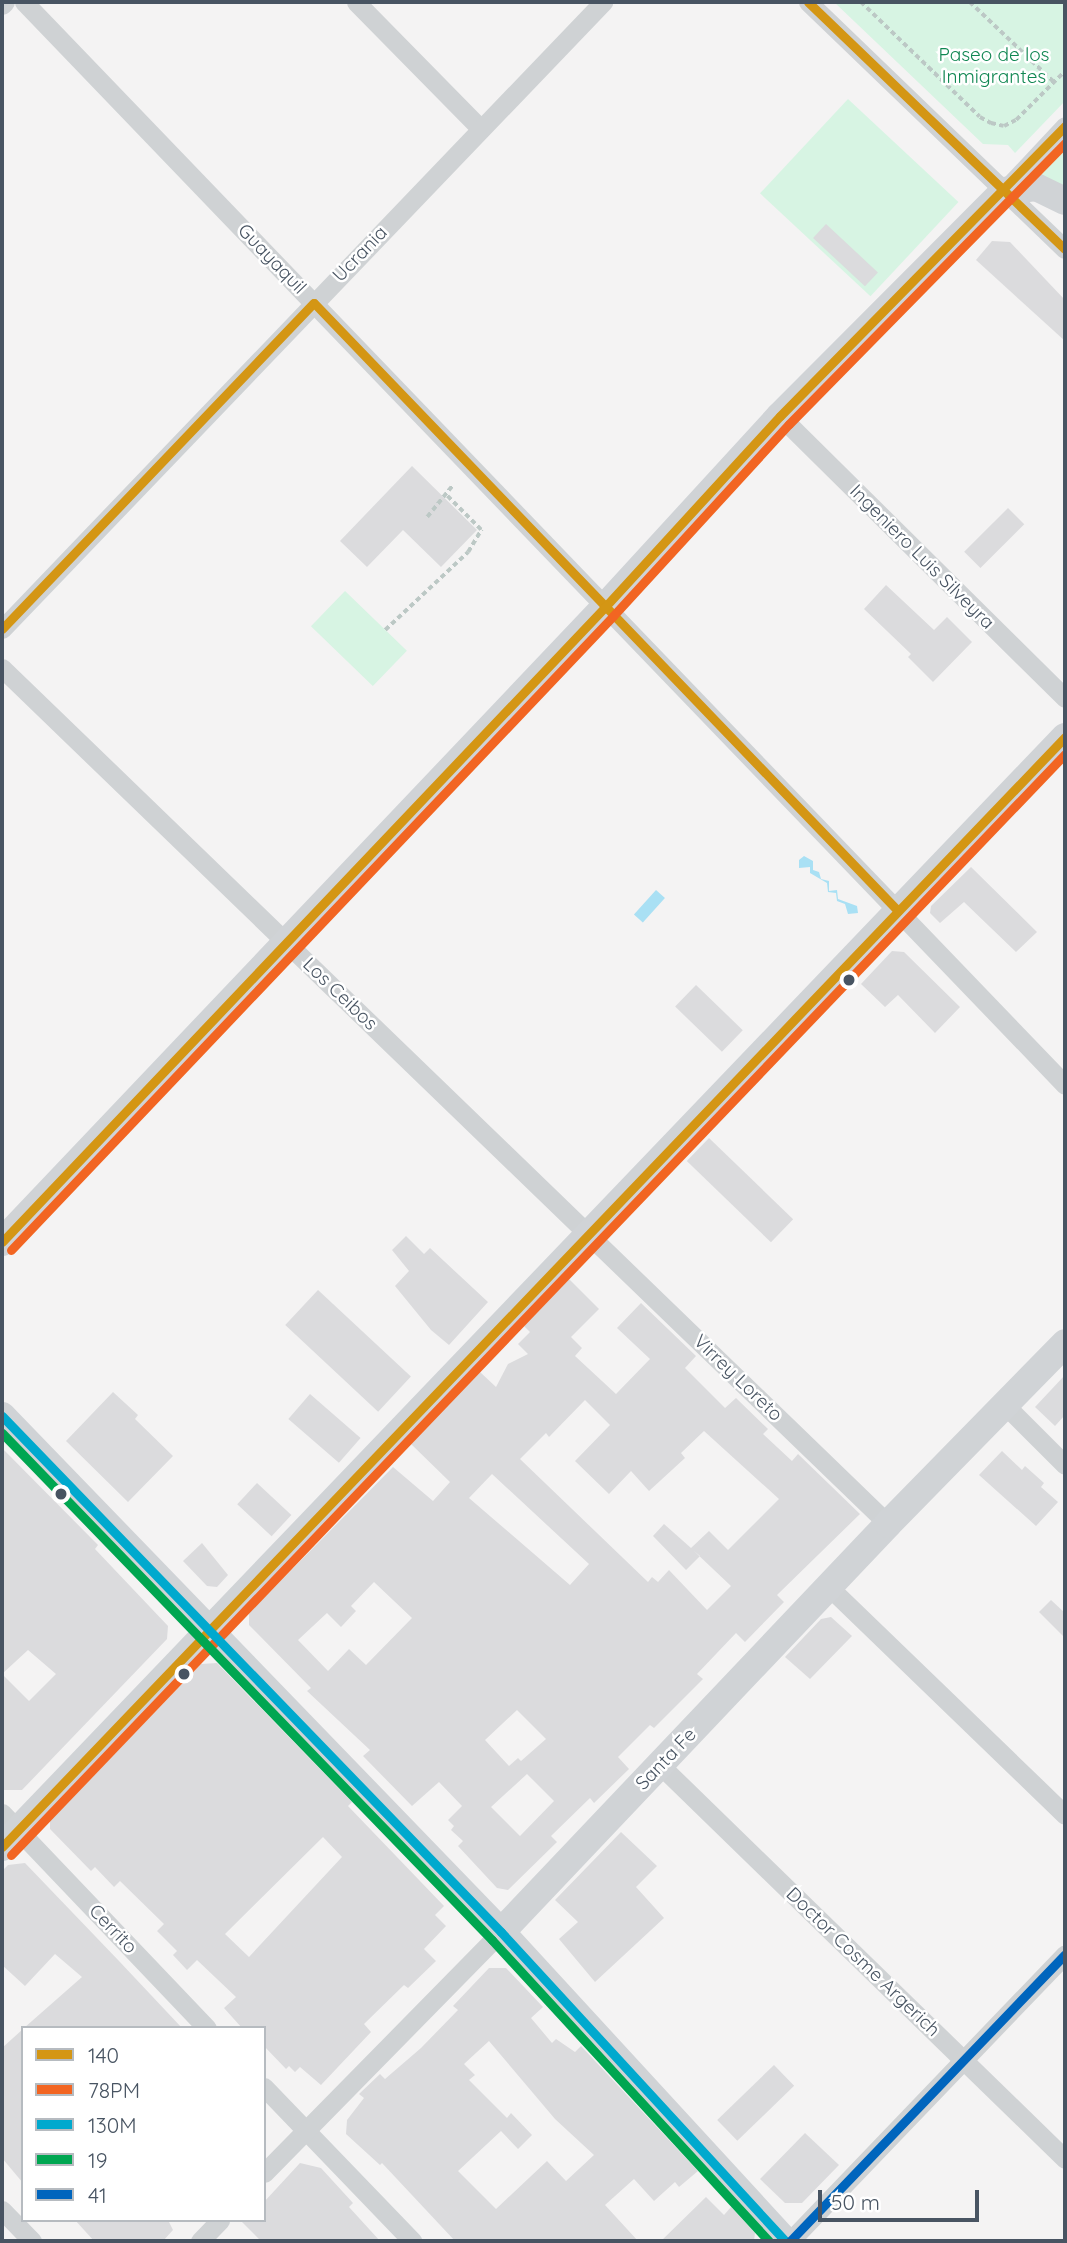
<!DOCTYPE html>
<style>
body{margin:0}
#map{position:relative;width:1067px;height:2243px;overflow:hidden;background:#f4f3f3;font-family:Quicksand,sans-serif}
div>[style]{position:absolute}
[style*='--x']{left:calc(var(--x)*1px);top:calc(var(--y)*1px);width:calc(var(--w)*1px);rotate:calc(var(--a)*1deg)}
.green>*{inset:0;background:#d7f4e3;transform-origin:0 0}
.water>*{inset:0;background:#a9e0f4;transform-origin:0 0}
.building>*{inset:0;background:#dbdbdd;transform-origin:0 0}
.path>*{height:3.5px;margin-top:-1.75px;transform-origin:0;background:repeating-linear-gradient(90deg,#bcc8c5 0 5px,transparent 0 8.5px)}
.street>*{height:19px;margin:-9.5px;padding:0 9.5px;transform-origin:9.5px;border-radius:9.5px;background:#cfd2d4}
.secondary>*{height:28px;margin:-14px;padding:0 14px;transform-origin:14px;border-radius:14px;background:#d0d3d6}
.bus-1>*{height:9px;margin:-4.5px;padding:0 4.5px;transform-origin:4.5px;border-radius:4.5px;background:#d49614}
.bus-2>*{height:9px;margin:-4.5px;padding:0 4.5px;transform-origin:4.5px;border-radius:4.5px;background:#f26522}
.bus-3>*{height:9px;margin:-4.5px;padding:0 4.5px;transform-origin:4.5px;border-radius:4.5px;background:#00a9ce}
.bus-4>*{height:9px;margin:-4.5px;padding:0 4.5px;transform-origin:4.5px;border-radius:4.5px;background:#00a651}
.bus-5>*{height:9px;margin:-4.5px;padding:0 4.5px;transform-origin:4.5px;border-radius:4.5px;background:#0065bd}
.dots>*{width:19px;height:19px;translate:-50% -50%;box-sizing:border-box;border:4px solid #fff;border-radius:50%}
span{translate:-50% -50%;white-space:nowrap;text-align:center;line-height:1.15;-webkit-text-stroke:5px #fff;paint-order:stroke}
.park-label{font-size:19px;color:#108752}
.street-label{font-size:19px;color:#485462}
.frame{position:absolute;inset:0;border:4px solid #485462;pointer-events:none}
.legend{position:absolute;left:21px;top:2026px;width:245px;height:196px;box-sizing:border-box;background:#fff;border:2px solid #b6bbc0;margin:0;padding:9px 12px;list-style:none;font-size:21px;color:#485462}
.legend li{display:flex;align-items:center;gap:14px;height:35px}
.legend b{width:35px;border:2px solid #b6bbc0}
.scale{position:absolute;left:818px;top:2190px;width:161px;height:32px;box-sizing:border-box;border:4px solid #485462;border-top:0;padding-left:9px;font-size:21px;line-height:24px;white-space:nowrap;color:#485462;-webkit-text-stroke:5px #fff;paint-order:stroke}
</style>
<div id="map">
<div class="green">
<div style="clip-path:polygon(834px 2px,1065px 2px,1065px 101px,1015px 153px,1008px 145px,983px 144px)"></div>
<div style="left:848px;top:99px;width:151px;height:129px;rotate:43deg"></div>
<div style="clip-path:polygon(1065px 140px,1065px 186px,1031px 176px)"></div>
<div style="left:345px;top:591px;width:86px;height:49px;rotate:44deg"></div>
</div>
<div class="water">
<div style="clip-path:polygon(804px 856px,813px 861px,813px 870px,819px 872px,821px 879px,829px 881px,829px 891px,837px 890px,838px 899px,857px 906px,858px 913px,848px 914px,845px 904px,837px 901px,836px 893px,828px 892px,827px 883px,810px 873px,810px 867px,799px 868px,799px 860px)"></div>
<div style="left:656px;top:890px;width:12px;height:33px;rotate:42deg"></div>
</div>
<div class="building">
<div style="left:826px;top:224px;width:71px;height:19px;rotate:43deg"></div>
<div style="clip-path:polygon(992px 241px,1010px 242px,1065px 300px,1065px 341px,976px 260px)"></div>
<div style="clip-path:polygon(412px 466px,477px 530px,441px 567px,403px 530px,367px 567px,340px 541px)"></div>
<div style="left:1008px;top:508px;width:23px;height:62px;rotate:45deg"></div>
<div style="clip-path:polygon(886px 585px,934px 630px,947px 617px,972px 642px,933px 682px,908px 657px,911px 654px,864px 609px)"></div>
<div style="clip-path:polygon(971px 867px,1037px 932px,1016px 952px,964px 902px,940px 923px,930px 913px,931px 906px)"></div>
<div style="clip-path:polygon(892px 951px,904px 952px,960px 1007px,935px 1033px,898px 995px,885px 1007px,861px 984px)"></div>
<div style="left:696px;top:985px;width:65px;height:30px;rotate:44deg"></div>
<div style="left:709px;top:1138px;width:117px;height:32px;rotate:44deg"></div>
<div style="clip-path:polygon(406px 1236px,424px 1254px,430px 1248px,488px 1302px,449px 1345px,431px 1330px,395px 1286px,409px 1271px,392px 1250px)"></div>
<div style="clip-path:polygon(evenodd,569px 1279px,599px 1309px,571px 1337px,582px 1348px,575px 1356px,616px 1394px,650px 1359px,617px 1328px,641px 1303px,696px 1356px,685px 1368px,725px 1408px,736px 1398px,768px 1429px,763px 1434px,792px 1461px,798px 1454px,860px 1514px,777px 1595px,784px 1602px,745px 1642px,736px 1633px,697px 1674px,703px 1679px,654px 1728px,650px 1725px,618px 1757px,629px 1769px,594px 1803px,590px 1798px,551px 1836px,557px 1842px,508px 1890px,497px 1888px,458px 1846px,463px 1841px,451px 1830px,454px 1826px,448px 1820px,462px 1806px,439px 1782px,412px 1806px,363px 1756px,370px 1750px,307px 1691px,311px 1688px,249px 1625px,249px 1613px,393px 1467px,433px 1501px,450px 1482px,411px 1444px,480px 1372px,496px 1387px,508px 1364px,528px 1354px,518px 1344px,530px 1332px,524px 1326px,569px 1279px,585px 1400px,610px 1425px,575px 1461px,609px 1494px,631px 1471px,649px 1491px,685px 1458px,681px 1453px,704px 1431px,779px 1499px,728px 1550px,709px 1531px,691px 1548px,664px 1524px,653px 1536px,686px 1570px,700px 1556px,694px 1551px,731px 1586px,707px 1610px,669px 1570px,658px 1582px,652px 1577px,648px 1582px,520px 1459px,546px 1433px,549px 1437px,585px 1400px,569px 1279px,492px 1474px,589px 1564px,570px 1585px,469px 1498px,492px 1474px,569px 1279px,374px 1582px,412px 1618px,366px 1665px,349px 1649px,328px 1671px,298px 1640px,327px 1613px,341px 1627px,356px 1611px,351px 1606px,374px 1582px,569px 1279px,517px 1710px,546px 1739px,521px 1761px,518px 1758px,509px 1766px,485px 1740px,517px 1710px,569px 1279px,527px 1774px,554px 1801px,520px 1836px,491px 1807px,527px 1774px)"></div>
<div style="left:318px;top:1290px;width:127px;height:48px;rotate:43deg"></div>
<div style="clip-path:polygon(1065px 1375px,1065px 1415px,1055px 1426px,1035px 1407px)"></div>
<div style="clip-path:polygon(113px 1392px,138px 1415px,135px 1419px,173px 1456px,128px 1502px,66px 1441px)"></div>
<div style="left:310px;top:1394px;width:67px;height:33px;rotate:41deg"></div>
<div style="clip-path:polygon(2px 1448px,98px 1545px,95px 1549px,168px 1626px,167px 1639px,22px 1790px,2px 1790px,2px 1674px,29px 1701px,56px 1674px,28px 1650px,2px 1674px)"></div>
<div style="clip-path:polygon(1002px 1451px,1022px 1470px,1025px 1466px,1044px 1483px,1041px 1487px,1058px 1502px,1036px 1526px,979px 1475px)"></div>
<div style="left:257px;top:1483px;width:47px;height:29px;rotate:43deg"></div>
<div style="clip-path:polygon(202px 1543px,228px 1575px,217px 1587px,207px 1586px,183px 1561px)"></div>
<div style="clip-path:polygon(1051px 1600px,1065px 1613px,1065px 1638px,1039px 1612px)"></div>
<div style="clip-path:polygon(831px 1617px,852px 1636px,810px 1679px,785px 1657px,821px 1619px)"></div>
<div style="clip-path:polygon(evenodd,217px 1663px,352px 1802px,348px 1806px,444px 1906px,435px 1915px,446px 1926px,424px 1949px,436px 1961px,408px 1988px,404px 1985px,364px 2024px,371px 2032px,321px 2085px,300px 2067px,295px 2072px,289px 2066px,286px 2069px,264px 2046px,264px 2028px,242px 2028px,224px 2008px,236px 1997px,197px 1960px,187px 1970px,173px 1955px,177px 1951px,157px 1931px,164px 1924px,120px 1881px,114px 1887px,95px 1867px,91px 1871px,50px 1829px,50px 1821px,201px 1664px,217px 1663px,323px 1837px,342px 1857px,249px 1957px,225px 1934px,323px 1837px)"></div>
<div style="clip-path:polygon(621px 1832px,657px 1866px,636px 1887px,664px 1918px,595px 1982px,559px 1939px,578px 1922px,555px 1900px)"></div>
<div style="clip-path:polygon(25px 1863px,119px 1961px,182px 2028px,24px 2028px,82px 1977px,55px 1954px,25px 1986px,2px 1965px,2px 1871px,8px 1865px)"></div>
<div style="clip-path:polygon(evenodd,489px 1968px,506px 1968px,543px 2007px,531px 2018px,552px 2043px,556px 2039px,575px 2052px,581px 2046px,698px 2171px,679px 2187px,675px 2182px,654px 2201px,634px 2179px,605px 2205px,638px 2241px,455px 2241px,382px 2163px,380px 2165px,346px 2134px,347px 2120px,364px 2098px,359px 2094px,380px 2074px,385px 2079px,421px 2048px,458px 2010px,453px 2006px,489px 1968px,489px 2041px,555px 2119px,594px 2155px,566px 2181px,547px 2161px,496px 2209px,458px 2171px,501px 2131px,518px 2149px,532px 2135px,511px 2113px,507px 2118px,469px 2080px,475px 2075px,464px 2064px,489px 2041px)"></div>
<div style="clip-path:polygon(23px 2029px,23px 2183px,2px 2158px,2px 2048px)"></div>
<div style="left:774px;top:2065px;width:29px;height:79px;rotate:46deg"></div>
<div style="clip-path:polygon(805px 2133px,839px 2165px,802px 2203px,785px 2203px,760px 2179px)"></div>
<div style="clip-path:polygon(300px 2163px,321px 2168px,353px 2203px,349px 2207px,380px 2241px,261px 2241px,240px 2220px,264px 2220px,264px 2202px)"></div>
<div style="clip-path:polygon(706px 2197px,724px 2215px,731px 2207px,755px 2233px,754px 2241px,661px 2241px)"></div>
<div style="clip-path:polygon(75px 2220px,168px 2220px,173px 2230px,163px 2241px,94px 2241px)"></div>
</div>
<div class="path">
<div style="--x:861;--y:2;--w:165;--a:44"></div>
<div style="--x:980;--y:117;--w:13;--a:29"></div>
<div style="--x:991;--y:123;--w:13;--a:13"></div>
<div style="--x:1004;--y:126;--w:13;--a:-27"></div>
<div style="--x:1016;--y:120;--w:69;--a:-45"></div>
<div style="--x:970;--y:2;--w:116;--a:43.6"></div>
<div style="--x:427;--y:517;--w:41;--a:-50.9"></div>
<div style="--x:385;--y:630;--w:114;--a:-43.2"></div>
<div style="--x:468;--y:552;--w:26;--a:-59"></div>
<div style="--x:481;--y:530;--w:49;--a:-135"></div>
</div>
<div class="street">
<div style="--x:24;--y:2;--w:1502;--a:46.13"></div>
<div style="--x:356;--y:2;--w:178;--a:45.5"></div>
<div style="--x:808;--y:2;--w:356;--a:43.9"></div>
<div style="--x:2;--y:5;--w:4;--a:-45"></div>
<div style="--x:1004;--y:191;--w:89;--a:-46.8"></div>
<div style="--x:780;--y:416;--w:401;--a:44.7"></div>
<div style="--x:2;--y:629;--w:869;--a:-46.21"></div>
<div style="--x:2;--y:668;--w:1232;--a:44.01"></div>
<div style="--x:1004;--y:1404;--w:86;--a:45"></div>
<div style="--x:829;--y:1587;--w:328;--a:44"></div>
<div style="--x:660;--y:1765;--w:565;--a:44.21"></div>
<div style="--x:2;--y:1813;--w:297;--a:46.4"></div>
<div style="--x:264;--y:2087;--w:214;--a:46.1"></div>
<div style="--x:264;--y:2173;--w:338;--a:-45.5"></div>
<div style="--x:2;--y:2210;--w:43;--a:45.9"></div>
<div style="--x:200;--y:2241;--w:29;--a:-46"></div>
<div style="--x:790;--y:2241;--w:397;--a:-46.2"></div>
</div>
<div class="secondary">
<div style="--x:2;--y:1242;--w:874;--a:-46.48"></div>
<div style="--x:604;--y:608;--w:260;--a:-47.5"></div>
<div style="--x:780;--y:416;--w:317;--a:-45.1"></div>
<div style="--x:1004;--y:191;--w:32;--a:-7"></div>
<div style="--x:1036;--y:187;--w:32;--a:26"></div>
<div style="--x:2;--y:1416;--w:718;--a:45.96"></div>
<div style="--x:501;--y:1932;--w:420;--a:47.4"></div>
<div style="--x:2;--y:1847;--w:1537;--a:-46.24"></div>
<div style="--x:501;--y:1932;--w:562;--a:-46.51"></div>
<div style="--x:888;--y:1524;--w:253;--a:-45.6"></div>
</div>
<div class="bus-1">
<div style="--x:808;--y:2;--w:356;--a:43.9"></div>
<div style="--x:2;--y:629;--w:451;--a:-46.3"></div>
<div style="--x:314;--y:303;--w:843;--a:46.15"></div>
<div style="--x:2;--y:1242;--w:874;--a:-46.48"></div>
<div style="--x:604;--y:608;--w:260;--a:-47.5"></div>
<div style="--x:780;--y:416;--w:407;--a:-45.5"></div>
<div style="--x:2;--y:1847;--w:1537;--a:-46.24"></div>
</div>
<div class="bus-2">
<div style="--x:11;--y:1250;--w:874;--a:-46.48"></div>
<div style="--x:613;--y:616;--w:260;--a:-47.5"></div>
<div style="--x:789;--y:424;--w:394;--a:-45.5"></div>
<div style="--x:11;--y:1855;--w:1524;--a:-46.25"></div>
</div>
<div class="bus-3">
<div style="--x:2;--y:1416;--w:718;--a:45.96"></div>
<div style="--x:501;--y:1932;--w:420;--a:47.4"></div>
</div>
<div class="bus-4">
<div style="--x:2;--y:1433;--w:705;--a:45.98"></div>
<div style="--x:492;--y:1940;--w:409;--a:47.4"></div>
</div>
<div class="bus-5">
<div style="--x:790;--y:2241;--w:397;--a:-46.2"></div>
</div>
<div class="dots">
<div style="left:849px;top:980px;background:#485462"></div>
<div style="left:61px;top:1494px;background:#485462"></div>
<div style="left:184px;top:1674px;background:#485462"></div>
</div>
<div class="park-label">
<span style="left:994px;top:66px">Paseo de los<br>Inmigrantes</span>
</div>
<div class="street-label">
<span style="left:360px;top:254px;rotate:-46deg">Ucrania</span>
<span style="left:272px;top:259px;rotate:46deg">Guayaquil</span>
<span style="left:922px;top:557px;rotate:45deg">Ingeniero Luis Silveyra</span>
<span style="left:340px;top:994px;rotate:44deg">Los Ceibos</span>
<span style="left:738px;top:1378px;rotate:44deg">Virrey Loreto</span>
<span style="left:666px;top:1759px;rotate:-46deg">Santa Fe</span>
<span style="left:113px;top:1929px;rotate:46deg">Cerrito</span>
<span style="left:863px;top:1962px;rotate:44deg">Doctor Cosme Argerich</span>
</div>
<div class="frame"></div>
<ul class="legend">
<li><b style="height:9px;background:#d49614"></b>140</li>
<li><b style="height:9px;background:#f26522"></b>78PM</li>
<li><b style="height:9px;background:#00a9ce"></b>130M</li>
<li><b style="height:9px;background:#00a651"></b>19</li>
<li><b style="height:9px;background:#0065bd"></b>41</li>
</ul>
<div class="scale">50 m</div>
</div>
